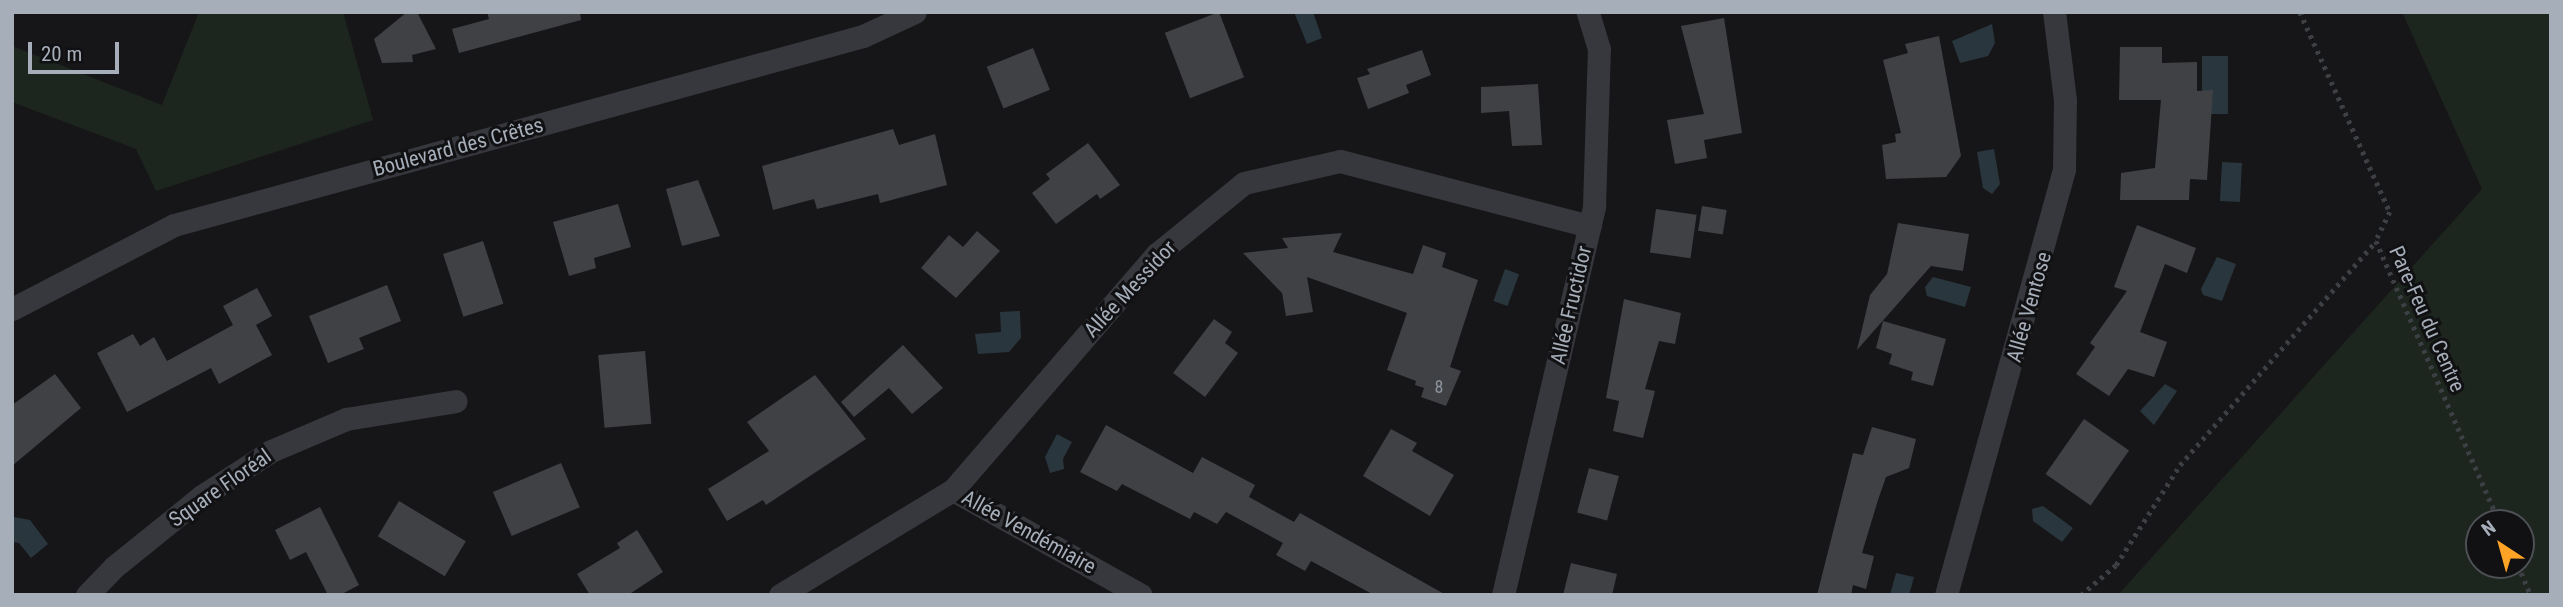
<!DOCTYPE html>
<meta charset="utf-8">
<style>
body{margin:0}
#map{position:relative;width:2563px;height:607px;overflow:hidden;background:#161618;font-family:"Roboto Condensed",sans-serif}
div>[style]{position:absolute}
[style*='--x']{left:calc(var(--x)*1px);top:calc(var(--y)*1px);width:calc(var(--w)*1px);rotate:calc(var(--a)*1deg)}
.green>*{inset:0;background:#1d261e}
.water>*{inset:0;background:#2a363d;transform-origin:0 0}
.building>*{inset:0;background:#3f4145;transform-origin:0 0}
.path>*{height:4.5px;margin-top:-2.25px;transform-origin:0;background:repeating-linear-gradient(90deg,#3c3f44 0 3.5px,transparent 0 8.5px)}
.minor>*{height:23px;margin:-11.5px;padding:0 11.5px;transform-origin:11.5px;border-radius:11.5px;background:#36383d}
span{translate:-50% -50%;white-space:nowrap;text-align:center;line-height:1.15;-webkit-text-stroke:6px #111113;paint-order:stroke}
.number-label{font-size:18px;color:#8c939c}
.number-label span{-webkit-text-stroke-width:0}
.street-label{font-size:21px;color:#a6aeb9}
.frame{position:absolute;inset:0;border:14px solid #a6aeb9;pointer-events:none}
.north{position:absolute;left:2465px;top:509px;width:70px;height:70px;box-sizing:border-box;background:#111113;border:2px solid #4d5055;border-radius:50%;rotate:324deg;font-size:19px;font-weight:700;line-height:28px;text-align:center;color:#a6aeb9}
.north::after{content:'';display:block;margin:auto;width:24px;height:32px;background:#ffa326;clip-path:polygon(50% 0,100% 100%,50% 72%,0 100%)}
.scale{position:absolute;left:28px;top:42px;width:91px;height:32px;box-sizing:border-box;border:4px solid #a6aeb9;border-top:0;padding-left:9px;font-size:21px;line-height:24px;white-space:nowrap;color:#a6aeb9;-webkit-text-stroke:5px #111113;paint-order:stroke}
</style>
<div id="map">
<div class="green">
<div style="clip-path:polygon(199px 12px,343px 12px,373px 120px,156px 191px,136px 149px,12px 102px,12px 46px,162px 105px)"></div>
<div style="clip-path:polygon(evenodd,2402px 12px,2551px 12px,2551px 595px,2118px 595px,2482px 189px,2402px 12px,2479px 523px,2521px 523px,2521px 565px,2479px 565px,2479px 523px)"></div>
</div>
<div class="water">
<div style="clip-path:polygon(1294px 12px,1313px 12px,1322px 38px,1307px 44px)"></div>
<div style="clip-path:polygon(1992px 24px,1995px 43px,1988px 56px,1960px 63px,1952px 41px)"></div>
<div style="left:2202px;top:56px;width:26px;height:58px"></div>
<div style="clip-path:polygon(1994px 149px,2000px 184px,1992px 194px,1983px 188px,1977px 152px)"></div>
<div style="left:2222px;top:162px;width:20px;height:39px;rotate:3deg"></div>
<div style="clip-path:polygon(2217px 257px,2236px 264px,2222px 301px,2203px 295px,2201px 289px)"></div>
<div style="left:1505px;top:269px;width:15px;height:34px;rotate:20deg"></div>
<div style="clip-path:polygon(1933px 277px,1971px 287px,1965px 307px,1927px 296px,1925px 287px)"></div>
<div style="clip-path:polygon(1020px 311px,1021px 338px,1009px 352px,978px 354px,975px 334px,1001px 332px,1000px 312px)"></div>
<div style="clip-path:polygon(2165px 384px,2177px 391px,2154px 425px,2140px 411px)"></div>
<div style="clip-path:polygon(1057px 434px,1072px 442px,1063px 459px,1064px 469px,1050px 473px,1045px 457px)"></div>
<div style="clip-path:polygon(2043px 506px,2073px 528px,2062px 542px,2033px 521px,2032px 509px)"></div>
<div style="clip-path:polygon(14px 517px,30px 520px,48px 544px,31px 558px,19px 543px,12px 542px)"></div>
<div style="clip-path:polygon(1896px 573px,1914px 577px,1909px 595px,1890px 595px)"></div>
</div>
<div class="building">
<div style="clip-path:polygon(407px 12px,417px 12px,436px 49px,412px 55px,413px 62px,382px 63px,374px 39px)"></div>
<div style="clip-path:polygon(487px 12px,580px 12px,581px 20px,459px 53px,452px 29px,489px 19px)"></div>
<div style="left:1219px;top:12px;width:70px;height:58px;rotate:69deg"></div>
<div style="clip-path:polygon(1724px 18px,1742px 133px,1704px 140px,1707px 158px,1675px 164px,1667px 120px,1704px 114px,1681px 26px)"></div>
<div style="clip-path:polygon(1939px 36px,1961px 156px,1946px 177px,1886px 179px,1882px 145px,1896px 142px,1895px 134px,1901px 133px,1883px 60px,1908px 53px,1905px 44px)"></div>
<div style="clip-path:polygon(2120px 47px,2162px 47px,2162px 63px,2197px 62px,2197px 91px,2213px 90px,2207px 180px,2190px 179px,2189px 200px,2120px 200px,2121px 173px,2155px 168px,2161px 100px,2119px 100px)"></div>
<div style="left:1033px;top:48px;width:45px;height:50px;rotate:68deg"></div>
<div style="clip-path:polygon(1422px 50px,1431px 75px,1406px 85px,1409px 93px,1368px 109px,1357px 78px,1370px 74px,1367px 69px)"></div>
<div style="clip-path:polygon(1538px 84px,1542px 145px,1512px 146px,1509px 111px,1481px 113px,1481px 87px)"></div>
<div style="clip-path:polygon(893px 129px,899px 145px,935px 134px,947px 185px,884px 202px,880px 203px,878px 194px,817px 209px,814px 199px,773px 210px,762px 166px)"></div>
<div style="clip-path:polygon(1088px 143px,1120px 185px,1100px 199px,1097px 194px,1056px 224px,1032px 193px,1050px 179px,1046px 174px)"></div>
<div style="clip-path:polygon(698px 180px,720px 236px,682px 246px,666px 189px)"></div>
<div style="clip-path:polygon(618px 204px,631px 247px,594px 258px,596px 268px,569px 276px,553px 222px)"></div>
<div style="left:1702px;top:206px;width:25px;height:25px;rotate:9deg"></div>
<div style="left:1656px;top:209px;width:41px;height:44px;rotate:8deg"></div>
<div style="clip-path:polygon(1898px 223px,1969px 234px,1963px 271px,1931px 266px,1857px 350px,1870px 295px,1887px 274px)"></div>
<div style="clip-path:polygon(2137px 225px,2196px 248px,2187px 273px,2165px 264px,2140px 332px,2167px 342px,2154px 377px,2128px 369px,2109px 396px,2076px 374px,2095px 347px,2090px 343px,2127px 291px,2114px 287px)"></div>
<div style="clip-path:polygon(977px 231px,1000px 251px,956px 298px,921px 268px,949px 235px,963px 247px)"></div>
<div style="clip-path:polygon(1342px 233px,1333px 252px,1413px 274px,1423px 245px,1446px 253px,1442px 267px,1478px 280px,1450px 367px,1461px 371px,1446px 406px,1421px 397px,1424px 388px,1415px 385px,1416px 381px,1387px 370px,1407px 313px,1307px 277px,1313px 312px,1286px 316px,1282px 293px,1243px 253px,1288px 248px,1282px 238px)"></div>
<div style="left:483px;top:241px;width:66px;height:42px;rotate:72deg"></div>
<div style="clip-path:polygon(387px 285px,401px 321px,359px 338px,364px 349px,328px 363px,309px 316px)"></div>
<div style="clip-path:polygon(257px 288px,272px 316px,256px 325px,272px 355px,219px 384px,211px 368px,127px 412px,97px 353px,133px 334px,140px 346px,154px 337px,167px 361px,233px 325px,223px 306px)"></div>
<div style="clip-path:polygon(1624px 299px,1681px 313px,1675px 344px,1659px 341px,1645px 389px,1655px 391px,1643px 438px,1613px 431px,1619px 401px,1606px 398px)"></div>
<div style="clip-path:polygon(1214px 319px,1232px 332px,1225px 343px,1238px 353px,1205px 397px,1173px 373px)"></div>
<div style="clip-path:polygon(1883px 321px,1946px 339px,1933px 386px,1911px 380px,1913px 372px,1889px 364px,1892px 354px,1876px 348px)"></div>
<div style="clip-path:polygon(903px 345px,943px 388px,912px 414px,889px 388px,854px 417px,841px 402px)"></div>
<div style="left:645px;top:351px;width:73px;height:47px;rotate:85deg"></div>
<div style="clip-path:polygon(55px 374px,81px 408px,12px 466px,12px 405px)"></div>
<div style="clip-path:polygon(815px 375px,866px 439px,766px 505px,763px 500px,727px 521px,708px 489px,769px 451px,747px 422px)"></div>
<div style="left:2084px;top:419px;width:55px;height:67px;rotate:35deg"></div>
<div style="clip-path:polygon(1106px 425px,1193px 473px,1202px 457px,1255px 485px,1249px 497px,1294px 522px,1300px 513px,1446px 595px,1374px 595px,1311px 561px,1305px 571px,1276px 555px,1283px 543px,1226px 512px,1217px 524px,1194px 512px,1190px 519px,1122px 484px,1117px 491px,1080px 472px)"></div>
<div style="clip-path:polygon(1872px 427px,1916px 439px,1909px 468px,1886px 477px,1878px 500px,1862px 553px,1874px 556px,1866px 589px,1853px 585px,1851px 595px,1817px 595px,1853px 453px,1863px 455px)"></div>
<div style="clip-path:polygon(1391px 429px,1417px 443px,1412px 451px,1454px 475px,1430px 516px,1363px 476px)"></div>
<div style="left:561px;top:463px;width:48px;height:74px;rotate:67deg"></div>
<div style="left:1589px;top:468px;width:31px;height:46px;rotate:15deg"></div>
<div style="left:399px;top:501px;width:78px;height:41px;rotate:31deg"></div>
<div style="clip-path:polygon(320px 507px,359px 585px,340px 595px,328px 595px,306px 552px,290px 560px,275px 530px)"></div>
<div style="clip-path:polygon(637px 530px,663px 572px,628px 595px,590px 595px,577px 574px,620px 548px,617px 543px)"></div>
<div style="clip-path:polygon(1571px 563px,1617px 574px,1612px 595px,1563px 595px)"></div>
</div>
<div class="path">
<div style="--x:2300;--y:12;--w:219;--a:65.8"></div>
<div style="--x:2390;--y:212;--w:32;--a:116"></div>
<div style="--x:2376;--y:241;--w:308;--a:66.3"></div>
<div style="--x:2518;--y:565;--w:33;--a:67"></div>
<div style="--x:2081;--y:595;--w:46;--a:-40.6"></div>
<div style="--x:2116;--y:565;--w:119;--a:-57.4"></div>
<div style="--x:2180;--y:465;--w:298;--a:-48.8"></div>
</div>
<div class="minor">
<div style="--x:12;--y:309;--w:182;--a:-27.4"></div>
<div style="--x:174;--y:225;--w:714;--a:-15.34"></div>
<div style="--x:863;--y:36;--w:57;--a:-24.8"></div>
<div style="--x:953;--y:490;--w:215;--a:29.2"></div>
<div style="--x:87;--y:595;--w:39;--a:-46"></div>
<div style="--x:114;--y:567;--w:113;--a:-38.9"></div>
<div style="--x:202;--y:496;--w:82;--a:-33.1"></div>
<div style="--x:271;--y:451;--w:82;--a:-23.1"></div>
<div style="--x:346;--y:419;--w:111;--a:-9.3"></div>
<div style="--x:780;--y:595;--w:202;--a:-31.3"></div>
<div style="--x:953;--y:490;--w:312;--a:-49.2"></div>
<div style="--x:1157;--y:254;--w:112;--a:-39.2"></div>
<div style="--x:1244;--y:183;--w:98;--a:-12.9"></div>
<div style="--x:1340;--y:161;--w:258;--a:14.6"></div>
<div style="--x:1503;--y:595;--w:400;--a:-76.8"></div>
<div style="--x:1594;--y:206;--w:157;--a:-88.2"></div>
<div style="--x:1599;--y:49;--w:39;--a:-107"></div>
<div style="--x:1946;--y:595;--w:442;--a:-74.5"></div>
<div style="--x:2064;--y:169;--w:69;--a:-89.2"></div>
<div style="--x:2065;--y:100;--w:89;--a:-97.1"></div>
</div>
<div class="number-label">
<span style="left:1439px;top:387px">8</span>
</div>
<div class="street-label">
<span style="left:458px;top:147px;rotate:-15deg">Boulevard des Crêtes</span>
<span style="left:1130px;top:289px;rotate:-47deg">Allée Messidor</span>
<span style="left:1571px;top:305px;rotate:-77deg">Allée Fructidor</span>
<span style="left:2029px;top:307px;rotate:-74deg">Allée Ventose</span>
<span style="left:2427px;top:319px;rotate:66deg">Pare-Feu du Centre</span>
<span style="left:220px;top:488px;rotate:-35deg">Square Floréal</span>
<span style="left:1029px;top:532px;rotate:29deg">Allée Vendémiaire</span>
</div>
<div class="frame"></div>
<div class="north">N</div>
<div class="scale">20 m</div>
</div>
